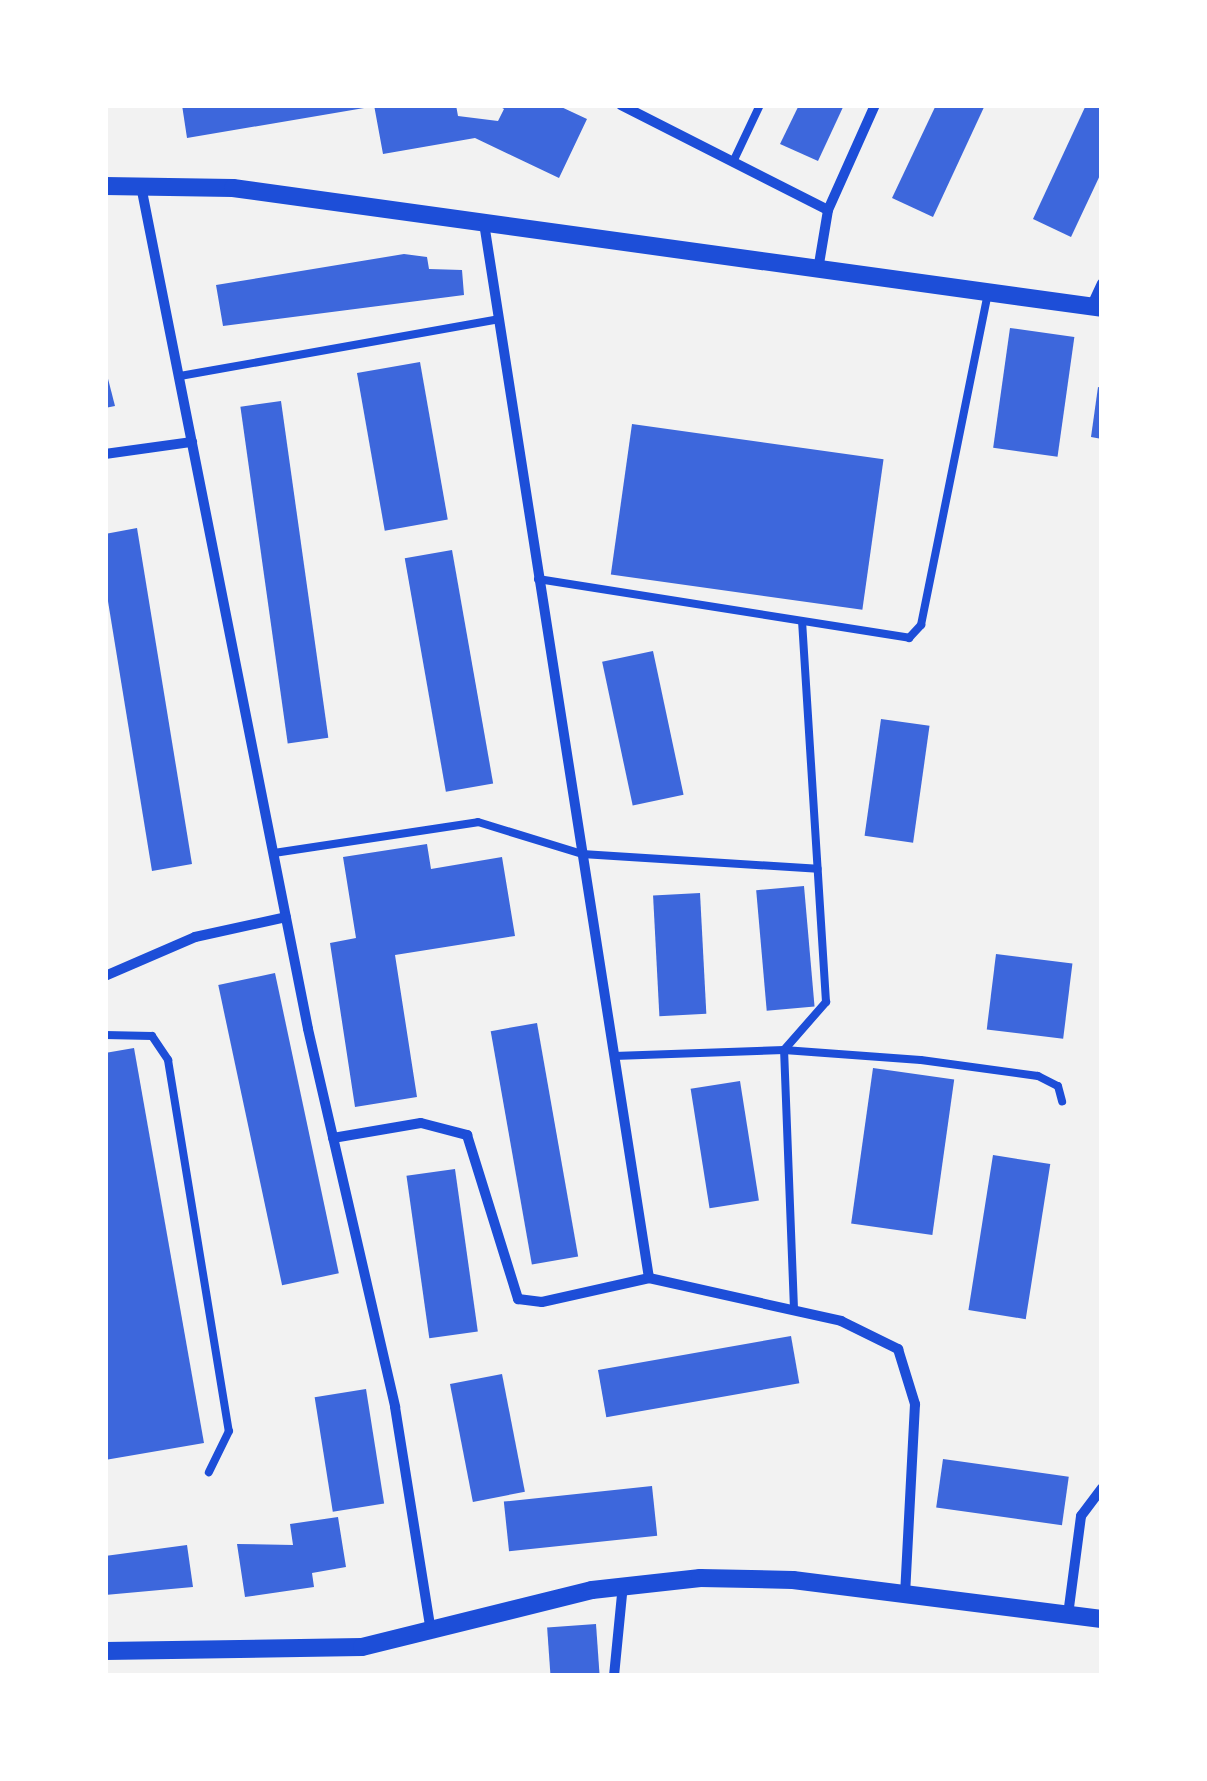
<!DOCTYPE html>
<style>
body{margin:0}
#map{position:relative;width:1207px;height:1781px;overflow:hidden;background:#f2f2f2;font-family:"Archivo Narrow",sans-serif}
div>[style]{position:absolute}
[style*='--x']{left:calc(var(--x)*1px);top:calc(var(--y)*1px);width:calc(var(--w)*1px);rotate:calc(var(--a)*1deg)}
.building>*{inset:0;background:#3d67dc;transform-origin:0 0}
.service>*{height:8px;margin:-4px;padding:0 4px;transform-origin:4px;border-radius:4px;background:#1d4ed8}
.minor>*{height:10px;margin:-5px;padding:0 5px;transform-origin:5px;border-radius:5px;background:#1d4ed8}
.tertiary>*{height:18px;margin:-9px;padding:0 9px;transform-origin:9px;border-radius:9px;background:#1d4ed8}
span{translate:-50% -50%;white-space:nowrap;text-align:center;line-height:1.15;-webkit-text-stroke:8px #fff;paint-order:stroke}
.frame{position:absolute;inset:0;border:108px solid #fff;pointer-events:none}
</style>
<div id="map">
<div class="building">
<div style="clip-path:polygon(182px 105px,370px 105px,370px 107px,187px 138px)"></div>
<div style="clip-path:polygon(374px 105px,456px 105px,458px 116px,498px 121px,504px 109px,497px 105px,557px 105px,587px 119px,559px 178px,475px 138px,383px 154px)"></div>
<div style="clip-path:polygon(799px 105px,844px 105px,818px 161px,780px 144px)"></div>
<div style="clip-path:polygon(936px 105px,985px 105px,933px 217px,892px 198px)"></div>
<div style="clip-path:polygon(1086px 105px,1102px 105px,1102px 171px,1071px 237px,1033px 219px)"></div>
<div style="clip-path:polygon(404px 254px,427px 257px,429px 269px,462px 270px,464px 295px,223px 326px,216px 285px)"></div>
<div style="left:1010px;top:328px;width:65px;height:121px;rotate:8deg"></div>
<div style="left:420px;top:362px;width:160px;height:64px;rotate:80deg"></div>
<div style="clip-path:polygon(105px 367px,115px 406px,105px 408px)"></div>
<div style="clip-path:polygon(1098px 387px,1102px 388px,1102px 439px,1091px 437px)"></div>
<div style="left:281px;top:401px;width:340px;height:41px;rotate:82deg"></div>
<div style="left:632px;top:424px;width:254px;height:152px;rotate:8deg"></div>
<div style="clip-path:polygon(137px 528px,192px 864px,152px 871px,105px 583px,105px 534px)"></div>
<div style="left:452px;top:550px;width:237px;height:48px;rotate:80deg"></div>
<div style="left:653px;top:651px;width:147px;height:52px;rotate:78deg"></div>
<div style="left:881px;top:719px;width:49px;height:118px;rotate:8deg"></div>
<div style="clip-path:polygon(427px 844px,431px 869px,502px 857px,515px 936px,395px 955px,417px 1097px,355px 1107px,330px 943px,356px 938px,343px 857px)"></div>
<div style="left:804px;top:886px;width:121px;height:48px;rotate:85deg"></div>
<div style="left:700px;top:893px;width:121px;height:47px;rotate:87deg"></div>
<div style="left:996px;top:954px;width:77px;height:76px;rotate:7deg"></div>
<div style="left:275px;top:973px;width:307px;height:58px;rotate:78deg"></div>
<div style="left:537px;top:1023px;width:237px;height:47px;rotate:80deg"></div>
<div style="clip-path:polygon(134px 1048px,204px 1443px,105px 1460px,105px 1053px)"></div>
<div style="left:873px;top:1068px;width:82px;height:157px;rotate:8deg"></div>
<div style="left:740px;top:1081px;width:121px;height:50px;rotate:81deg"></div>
<div style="left:993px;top:1155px;width:58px;height:157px;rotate:9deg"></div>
<div style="left:455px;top:1169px;width:164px;height:49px;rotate:82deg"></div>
<div style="left:791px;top:1336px;width:48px;height:196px;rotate:80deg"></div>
<div style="left:502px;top:1374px;width:120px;height:53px;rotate:79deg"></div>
<div style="left:366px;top:1389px;width:116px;height:52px;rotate:81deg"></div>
<div style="left:943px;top:1459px;width:127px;height:49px;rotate:8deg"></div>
<div style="left:652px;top:1486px;width:50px;height:149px;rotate:84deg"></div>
<div style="clip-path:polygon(338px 1517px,346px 1567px,312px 1573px,314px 1587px,245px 1597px,237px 1544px,293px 1545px,290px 1524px)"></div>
<div style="clip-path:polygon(187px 1545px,193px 1587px,105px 1595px,105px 1556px)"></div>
<div style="left:596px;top:1624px;width:52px;height:49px;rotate:86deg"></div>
</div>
<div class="service">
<div style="--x:733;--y:162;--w:63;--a:-64.7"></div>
<div style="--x:180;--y:376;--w:319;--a:-10.1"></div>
<div style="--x:538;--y:579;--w:376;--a:9"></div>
<div style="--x:909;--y:638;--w:18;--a:-47"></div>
<div style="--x:921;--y:625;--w:340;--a:-78.6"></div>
<div style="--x:274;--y:853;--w:206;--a:-8.6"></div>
<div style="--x:478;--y:822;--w:109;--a:17.1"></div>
<div style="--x:582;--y:854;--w:236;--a:3.6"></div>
<div style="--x:105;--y:1035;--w:47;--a:1.2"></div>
<div style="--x:152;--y:1036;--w:29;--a:56"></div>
<div style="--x:168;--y:1060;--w:376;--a:80.7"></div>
<div style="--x:229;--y:1431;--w:46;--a:116"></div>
<div style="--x:614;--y:1056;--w:170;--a:-2"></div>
<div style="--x:784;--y:1050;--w:137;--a:4.2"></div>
<div style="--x:921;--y:1060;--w:118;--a:7.8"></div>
<div style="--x:1038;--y:1076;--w:22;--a:27"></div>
<div style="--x:1058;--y:1086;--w:16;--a:75"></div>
<div style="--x:794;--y:1309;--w:259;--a:-92.2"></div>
<div style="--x:784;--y:1050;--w:64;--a:-48.8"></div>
<div style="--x:826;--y:1002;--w:379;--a:-93.6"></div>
</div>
<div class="minor">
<div style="--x:621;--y:105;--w:232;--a:26.9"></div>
<div style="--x:141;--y:186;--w:859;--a:78.79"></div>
<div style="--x:308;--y:1029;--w:388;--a:77"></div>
<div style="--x:395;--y:1407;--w:227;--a:80.9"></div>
<div style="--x:819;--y:264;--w:55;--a:-80.5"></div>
<div style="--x:828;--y:210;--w:115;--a:-65.9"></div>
<div style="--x:1091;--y:307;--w:26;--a:-65"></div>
<div style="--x:105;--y:454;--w:88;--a:-7.9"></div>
<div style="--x:105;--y:976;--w:98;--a:-23.4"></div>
<div style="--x:195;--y:937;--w:93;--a:-12.4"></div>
<div style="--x:333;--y:1138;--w:89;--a:-9.7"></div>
<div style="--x:421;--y:1123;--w:48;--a:14.6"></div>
<div style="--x:467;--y:1135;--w:172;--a:72.7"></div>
<div style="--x:518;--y:1299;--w:24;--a:7"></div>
<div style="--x:542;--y:1302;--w:110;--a:-12.6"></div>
<div style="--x:649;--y:1278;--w:1068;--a:-98.89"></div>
<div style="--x:649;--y:1278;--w:197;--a:12.6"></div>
<div style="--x:841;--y:1321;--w:64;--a:26.2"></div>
<div style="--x:898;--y:1349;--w:58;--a:72.8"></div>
<div style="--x:915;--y:1404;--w:190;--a:93"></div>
<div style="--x:1068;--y:1615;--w:100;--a:-82.5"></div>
<div style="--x:1081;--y:1516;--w:35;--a:-53"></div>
<div style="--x:614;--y:1676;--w:91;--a:-84.4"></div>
</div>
<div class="tertiary">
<div style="--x:105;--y:186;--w:128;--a:0.9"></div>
<div style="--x:233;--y:188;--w:877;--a:7.86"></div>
<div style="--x:105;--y:1651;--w:257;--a:-0.9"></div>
<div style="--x:362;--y:1647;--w:237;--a:-13.9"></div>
<div style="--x:592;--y:1590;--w:109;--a:-6.3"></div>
<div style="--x:700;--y:1578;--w:93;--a:1.2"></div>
<div style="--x:793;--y:1580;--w:311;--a:7.2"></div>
</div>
<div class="frame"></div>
</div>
